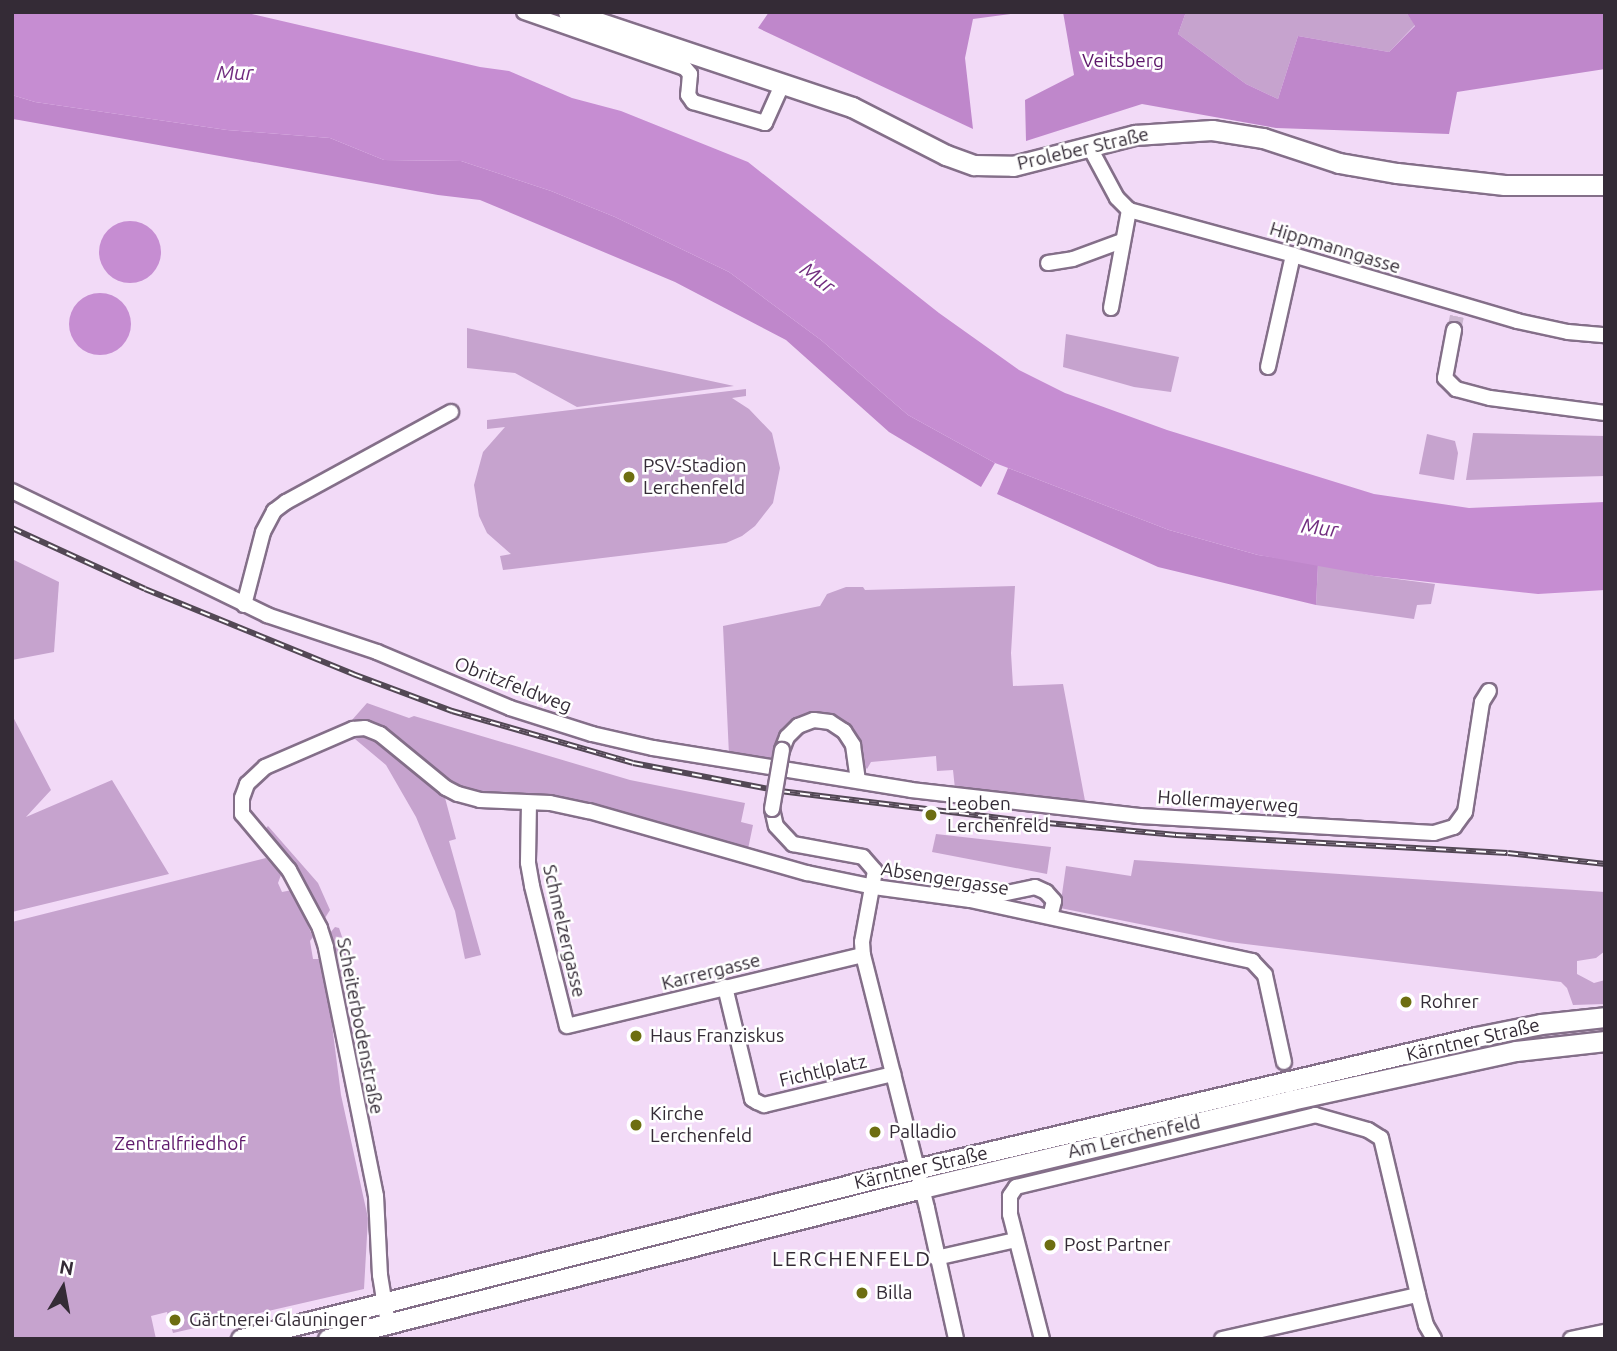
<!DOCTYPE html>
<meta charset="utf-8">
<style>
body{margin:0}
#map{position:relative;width:1617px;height:1351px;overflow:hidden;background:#f2daf7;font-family:Ubuntu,sans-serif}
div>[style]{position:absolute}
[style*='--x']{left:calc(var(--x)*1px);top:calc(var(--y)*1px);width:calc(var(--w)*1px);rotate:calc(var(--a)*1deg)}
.green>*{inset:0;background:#c6a3ce}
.forest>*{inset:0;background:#bf87cb}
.water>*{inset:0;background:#c68dd2}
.round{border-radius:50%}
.minor-tunnel>*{height:14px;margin-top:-7px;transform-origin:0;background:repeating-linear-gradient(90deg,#ccb7d0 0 14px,transparent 0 21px)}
.roads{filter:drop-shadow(2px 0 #846f89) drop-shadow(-2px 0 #846f89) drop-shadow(0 2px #846f89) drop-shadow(0 -2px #846f89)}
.minor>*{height:14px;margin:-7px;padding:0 7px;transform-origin:7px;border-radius:7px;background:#fff}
.major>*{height:19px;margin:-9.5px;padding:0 9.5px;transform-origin:9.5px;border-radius:9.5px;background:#fff}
.rail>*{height:6px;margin-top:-3px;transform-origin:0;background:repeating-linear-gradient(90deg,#fff 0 10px,#534855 0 20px);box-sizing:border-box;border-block:2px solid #534855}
.bridges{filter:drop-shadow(2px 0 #846f89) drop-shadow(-2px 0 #846f89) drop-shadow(0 2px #846f89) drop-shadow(0 -2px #846f89)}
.minor-bridge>*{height:14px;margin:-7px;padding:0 7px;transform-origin:7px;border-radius:7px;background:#fff}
.dots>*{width:19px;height:19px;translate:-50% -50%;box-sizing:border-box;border:4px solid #fff;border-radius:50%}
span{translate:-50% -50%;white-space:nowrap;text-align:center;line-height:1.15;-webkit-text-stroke:5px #fff;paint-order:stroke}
.park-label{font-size:19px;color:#5e186b}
.street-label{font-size:19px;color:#342b36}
.poi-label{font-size:19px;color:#342b36}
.left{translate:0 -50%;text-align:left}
.water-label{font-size:21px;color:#712d7f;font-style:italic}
.neighbourhood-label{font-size:21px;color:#342b36;letter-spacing:2px}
.frame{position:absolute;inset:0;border:14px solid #342b36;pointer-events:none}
.north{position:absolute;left:28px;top:1253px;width:70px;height:70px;-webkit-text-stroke:5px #fff;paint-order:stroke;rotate:10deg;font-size:19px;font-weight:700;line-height:28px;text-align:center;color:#342b36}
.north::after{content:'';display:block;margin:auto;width:24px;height:32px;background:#342b36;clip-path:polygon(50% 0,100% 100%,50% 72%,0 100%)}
</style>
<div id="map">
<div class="green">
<div style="clip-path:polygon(1186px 12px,1406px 12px,1415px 25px,1389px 52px,1298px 36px,1278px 99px,1246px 84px,1178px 34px)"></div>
<div style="clip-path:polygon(467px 328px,734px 386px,577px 407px,515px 373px,467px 368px)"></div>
<div style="clip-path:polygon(1066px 334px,1179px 357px,1171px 392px,1134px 387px,1063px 367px)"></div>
<div style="clip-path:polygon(746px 389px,746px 396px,732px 398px,749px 409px,772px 433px,780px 468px,773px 503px,755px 526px,742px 536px,726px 543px,503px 570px,500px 556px,511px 554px,487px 533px,479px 516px,474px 485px,483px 452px,505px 427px,487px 429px,487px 420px)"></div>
<div style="clip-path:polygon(1473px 433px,1605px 436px,1605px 476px,1466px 480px)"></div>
<div style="clip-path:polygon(1427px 434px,1455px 441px,1458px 453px,1454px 480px,1419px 474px)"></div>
<div style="clip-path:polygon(12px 559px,59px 582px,54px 652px,12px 660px)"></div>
<div style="clip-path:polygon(1318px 564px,1374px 576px,1435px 584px,1431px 604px,1417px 605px,1414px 619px,1316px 605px)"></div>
<div style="clip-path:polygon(1015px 586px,1011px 653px,1013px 686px,1063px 684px,1086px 806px,955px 789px,953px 770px,937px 771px,936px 756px,871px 762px,867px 769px,818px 714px,800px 717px,785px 727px,773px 749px,771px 760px,729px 755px,723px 626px,820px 606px,827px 594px,846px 587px,863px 587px,865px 590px)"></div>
<div style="clip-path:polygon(367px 703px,409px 718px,414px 716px,630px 780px,745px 803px,741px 822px,753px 825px,748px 849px,464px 793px,379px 729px,352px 720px)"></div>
<div style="clip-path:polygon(12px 715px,51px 790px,26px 817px,112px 780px,169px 874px,12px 912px)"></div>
<div style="clip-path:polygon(368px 732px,444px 794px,456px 839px,449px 841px,481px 955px,465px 959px,455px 911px,416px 817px,386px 765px,355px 739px,309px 748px)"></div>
<div style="clip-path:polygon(268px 826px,318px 883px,330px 910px,325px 918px,293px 864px,264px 830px)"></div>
<div style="clip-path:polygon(936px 834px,1051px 847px,1047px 874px,932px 852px)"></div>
<div style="clip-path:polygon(266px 858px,281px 875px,278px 883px,282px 892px,292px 890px,313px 937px,310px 941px,313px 959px,319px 959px,331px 1017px,341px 1095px,368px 1218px,364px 1289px,173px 1333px,167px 1312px,151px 1316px,156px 1339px,12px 1339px,12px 922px)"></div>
<div style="clip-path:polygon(1134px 860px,1605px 892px,1605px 951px,1596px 958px,1577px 961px,1577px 974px,1594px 983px,1605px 980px,1605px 1004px,1573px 1005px,1567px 988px,1561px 982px,1229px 942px,1060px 908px,1066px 866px,1131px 876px)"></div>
<div style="clip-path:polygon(335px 927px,339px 928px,356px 977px,341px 981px,330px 933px)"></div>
</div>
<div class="forest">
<div style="clip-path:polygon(769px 12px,1026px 12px,973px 19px,965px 58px,973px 129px,758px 28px)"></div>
<div style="clip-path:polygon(1063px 12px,1186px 12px,1178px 34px,1246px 84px,1278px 99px,1298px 36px,1389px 52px,1415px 26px,1406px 12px,1605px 12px,1605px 69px,1457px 92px,1449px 134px,1276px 128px,1142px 104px,1026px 141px,1025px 100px,1074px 75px)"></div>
<div style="clip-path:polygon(12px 95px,35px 102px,227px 130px,330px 138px,384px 160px,461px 161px,551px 191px,615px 217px,729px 272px,821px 340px,908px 415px,995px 463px,981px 487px,889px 432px,786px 340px,675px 282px,480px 200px,438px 195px,19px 120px,12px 119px)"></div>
<div style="clip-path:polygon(1008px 468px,1169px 530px,1258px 555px,1318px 564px,1316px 605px,1158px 567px,997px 494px)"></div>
</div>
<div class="water">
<div style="clip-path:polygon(12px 12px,243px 12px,480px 67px,509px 71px,572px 98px,621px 111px,748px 162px,939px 313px,1019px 370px,1065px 393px,1167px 430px,1374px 494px,1469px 508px,1605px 502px,1605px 590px,1538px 594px,1374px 576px,1258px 555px,1169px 530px,995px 463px,908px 415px,821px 340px,729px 272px,615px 217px,551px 191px,461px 161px,384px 160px,330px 138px,227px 130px,35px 102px,12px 95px)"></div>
<div class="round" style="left:99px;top:221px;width:62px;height:62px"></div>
<div class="round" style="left:69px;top:293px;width:62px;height:62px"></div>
</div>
<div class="minor-tunnel">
<div style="--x:1454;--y:330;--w:14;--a:-78"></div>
</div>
<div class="roads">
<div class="minor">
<div style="--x:524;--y:12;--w:170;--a:19.2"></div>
<div style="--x:685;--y:68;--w:8;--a:50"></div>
<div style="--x:690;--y:74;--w:21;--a:95"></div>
<div style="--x:688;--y:95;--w:9;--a:54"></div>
<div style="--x:693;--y:102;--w:75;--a:16.3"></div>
<div style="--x:765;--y:123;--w:42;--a:-65.9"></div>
<div style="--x:1089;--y:146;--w:59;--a:61.7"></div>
<div style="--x:1117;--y:198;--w:17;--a:45"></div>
<div style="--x:1129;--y:210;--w:170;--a:15.3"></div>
<div style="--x:1293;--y:255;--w:234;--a:16.4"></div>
<div style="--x:1517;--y:321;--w:52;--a:12.2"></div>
<div style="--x:1568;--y:332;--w:37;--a:5"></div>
<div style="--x:1048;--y:263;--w:25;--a:-9"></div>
<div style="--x:1073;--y:259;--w:52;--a:-20.2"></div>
<div style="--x:1111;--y:308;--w:100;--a:-79.6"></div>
<div style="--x:1454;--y:330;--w:49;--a:100.6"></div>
<div style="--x:1445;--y:378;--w:16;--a:45"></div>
<div style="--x:1456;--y:389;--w:35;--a:15"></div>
<div style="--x:1490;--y:398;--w:116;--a:7.4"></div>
<div style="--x:1268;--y:367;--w:115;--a:-77.4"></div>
<div style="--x:12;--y:491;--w:284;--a:25.9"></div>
<div style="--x:267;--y:615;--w:116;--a:18.6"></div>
<div style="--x:377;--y:652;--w:144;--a:22.8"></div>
<div style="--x:510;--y:708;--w:86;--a:17.6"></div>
<div style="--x:592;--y:734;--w:63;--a:12.9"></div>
<div style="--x:653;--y:748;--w:261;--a:9.2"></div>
<div style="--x:911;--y:790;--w:230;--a:6.5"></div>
<div style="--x:1140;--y:816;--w:294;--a:3.3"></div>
<div style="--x:1434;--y:833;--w:21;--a:-17"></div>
<div style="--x:1454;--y:827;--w:19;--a:-54"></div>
<div style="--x:1465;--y:812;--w:111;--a:-81.2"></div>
<div style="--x:1482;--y:702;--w:13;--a:-58"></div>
<div style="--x:244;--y:605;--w:75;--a:-75.4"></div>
<div style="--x:263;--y:532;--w:24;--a:-62"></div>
<div style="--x:274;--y:511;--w:15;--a:-37"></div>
<div style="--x:286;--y:502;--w:188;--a:-28.6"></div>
<div style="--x:782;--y:750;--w:14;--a:-69"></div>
<div style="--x:787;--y:737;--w:16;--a:-45"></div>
<div style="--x:798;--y:726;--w:17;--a:-21"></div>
<div style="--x:814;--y:720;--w:16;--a:7"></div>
<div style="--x:830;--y:722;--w:17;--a:33"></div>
<div style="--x:844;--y:731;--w:17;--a:57"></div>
<div style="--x:853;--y:745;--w:35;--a:82"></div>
<div style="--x:529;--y:803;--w:60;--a:91"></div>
<div style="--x:528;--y:863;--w:23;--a:80"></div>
<div style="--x:532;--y:886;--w:144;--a:76"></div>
<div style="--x:567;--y:1026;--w:304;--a:-13.5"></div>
<div style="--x:772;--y:809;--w:17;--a:77"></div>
<div style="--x:776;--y:826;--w:25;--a:47"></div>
<div style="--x:793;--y:844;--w:71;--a:10.5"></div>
<div style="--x:863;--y:857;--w:18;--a:49"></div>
<div style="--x:875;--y:871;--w:72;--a:100.4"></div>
<div style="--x:862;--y:942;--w:13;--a:86"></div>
<div style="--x:863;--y:955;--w:261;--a:75.8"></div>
<div style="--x:927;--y:1208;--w:134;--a:77.5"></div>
<div style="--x:978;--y:899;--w:58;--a:-11.9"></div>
<div style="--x:1035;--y:887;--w:12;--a:24"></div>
<div style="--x:1046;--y:892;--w:12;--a:48"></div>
<div style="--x:1054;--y:901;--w:16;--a:104"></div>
<div style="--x:725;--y:987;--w:115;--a:76.4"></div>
<div style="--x:752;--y:1099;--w:6;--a:31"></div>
<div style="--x:757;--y:1102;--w:8;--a:23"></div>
<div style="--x:764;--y:1105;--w:133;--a:-13.5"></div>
<div style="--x:936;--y:1258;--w:81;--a:-12.8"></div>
<div style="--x:388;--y:1324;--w:50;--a:-99.3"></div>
<div style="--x:380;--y:1275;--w:79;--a:-92.9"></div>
<div style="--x:376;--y:1196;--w:254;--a:-101.4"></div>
<div style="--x:326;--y:947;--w:20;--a:-108"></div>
<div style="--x:320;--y:928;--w:66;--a:-118.1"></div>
<div style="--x:289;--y:870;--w:73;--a:-130"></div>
<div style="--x:242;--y:814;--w:16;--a:-90"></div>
<div style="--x:242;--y:798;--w:15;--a:-70"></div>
<div style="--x:247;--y:784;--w:25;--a:-43"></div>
<div style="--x:265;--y:767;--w:96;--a:-23.4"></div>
<div style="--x:353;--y:729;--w:12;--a:-5"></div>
<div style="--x:365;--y:728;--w:16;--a:22"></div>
<div style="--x:380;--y:734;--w:85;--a:39.3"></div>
<div style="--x:446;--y:788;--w:13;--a:27"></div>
<div style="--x:458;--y:794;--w:23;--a:15"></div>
<div style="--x:480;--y:800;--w:70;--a:2.5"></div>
<div style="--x:550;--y:803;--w:40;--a:12"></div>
<div style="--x:589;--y:811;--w:227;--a:15.9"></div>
<div style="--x:807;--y:873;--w:68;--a:11.8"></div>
<div style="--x:874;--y:887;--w:97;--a:7.7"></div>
<div style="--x:970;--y:900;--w:289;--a:12.2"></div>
<div style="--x:1252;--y:961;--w:19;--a:47"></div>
<div style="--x:1265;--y:975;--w:89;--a:77.7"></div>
<div style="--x:1042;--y:1339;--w:129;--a:-104.4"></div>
<div style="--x:1010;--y:1214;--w:18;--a:-90"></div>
<div style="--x:1010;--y:1196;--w:11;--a:-56"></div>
<div style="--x:1016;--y:1187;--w:308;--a:-13.5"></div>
<div style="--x:1315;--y:1115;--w:55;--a:15.8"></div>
<div style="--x:1368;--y:1130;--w:15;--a:32"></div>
<div style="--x:1381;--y:1138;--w:161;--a:76.7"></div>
<div style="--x:1418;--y:1295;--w:31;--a:75"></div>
<div style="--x:1426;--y:1325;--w:16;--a:60"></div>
<div style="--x:1222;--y:1339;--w:201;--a:-12.7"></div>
<div style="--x:1571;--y:1339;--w:35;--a:-12"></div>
</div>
<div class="major">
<div style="--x:568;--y:12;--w:299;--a:18.5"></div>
<div style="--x:852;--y:107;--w:106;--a:27.1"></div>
<div style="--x:946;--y:155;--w:30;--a:20"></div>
<div style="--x:974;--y:165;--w:39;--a:1"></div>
<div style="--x:1013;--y:166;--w:126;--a:-14.3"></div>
<div style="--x:1135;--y:135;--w:77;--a:-3.7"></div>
<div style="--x:1212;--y:130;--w:52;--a:8.9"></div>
<div style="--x:1263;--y:138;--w:80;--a:18.2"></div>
<div style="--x:1339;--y:163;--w:59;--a:9.8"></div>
<div style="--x:1397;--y:173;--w:108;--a:6.4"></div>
<div style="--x:1504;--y:185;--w:101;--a:0"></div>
<div style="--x:241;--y:1339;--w:652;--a:-14.21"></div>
<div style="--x:873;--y:1179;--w:619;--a:-13.25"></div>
<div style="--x:1476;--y:1037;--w:66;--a:-11.3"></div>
<div style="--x:1541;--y:1024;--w:64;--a:-6.2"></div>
<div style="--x:328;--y:1339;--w:613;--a:-14.26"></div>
<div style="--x:922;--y:1188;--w:379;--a:-13.4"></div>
<div style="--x:1291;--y:1100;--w:230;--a:-12.3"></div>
<div style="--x:1516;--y:1051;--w:90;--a:-6.4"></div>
</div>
</div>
<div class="rail">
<div style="--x:12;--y:528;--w:146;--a:24.6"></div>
<div style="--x:145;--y:589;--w:225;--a:22.2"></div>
<div style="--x:353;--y:674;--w:106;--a:20.5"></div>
<div style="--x:452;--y:711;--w:188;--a:16"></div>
<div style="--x:633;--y:763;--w:150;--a:10.8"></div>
<div style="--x:780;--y:791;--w:248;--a:7"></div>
<div style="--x:1026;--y:821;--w:151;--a:5.3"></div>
<div style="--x:1176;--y:835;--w:332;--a:3.1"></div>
<div style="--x:1508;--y:853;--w:98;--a:6.5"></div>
</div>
<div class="bridges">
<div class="minor-bridge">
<div style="--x:772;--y:809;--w:60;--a:-80.4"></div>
</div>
</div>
<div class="dots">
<div style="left:629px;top:477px;background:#6d6e11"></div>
<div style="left:931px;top:815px;background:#6d6e11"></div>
<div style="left:1406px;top:1002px;background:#6d6e11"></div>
<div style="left:636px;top:1036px;background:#6d6e11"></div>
<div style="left:636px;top:1125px;background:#6d6e11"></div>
<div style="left:875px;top:1132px;background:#6d6e11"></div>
<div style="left:1050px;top:1245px;background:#6d6e11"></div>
<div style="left:862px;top:1293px;background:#6d6e11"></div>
<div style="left:175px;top:1320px;background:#6d6e11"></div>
</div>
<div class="park-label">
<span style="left:1123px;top:61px">Veitsberg</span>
<span style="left:180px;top:1144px">Zentralfriedhof</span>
</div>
<div class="street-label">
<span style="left:1083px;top:149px;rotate:-13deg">Proleber Straße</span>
<span style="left:1335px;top:248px;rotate:17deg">Hippmanngasse</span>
<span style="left:513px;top:685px;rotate:21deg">Obritzfeldweg</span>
<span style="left:1228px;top:802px;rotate:4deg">Hollermayerweg</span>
<span style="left:945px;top:879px;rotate:9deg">Absengergasse</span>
<span style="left:564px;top:931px;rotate:77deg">Schmelzergasse</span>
<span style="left:711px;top:972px;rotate:-14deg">Karrergasse</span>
<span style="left:360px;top:1026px;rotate:79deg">Scheiterbodenstraße</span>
<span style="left:1473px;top:1040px;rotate:-13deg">Kärntner Straße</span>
<span style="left:823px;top:1071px;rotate:-13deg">Fichtlplatz</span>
<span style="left:1134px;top:1137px;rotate:-13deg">Am Lerchenfeld</span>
<span style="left:921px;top:1168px;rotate:-13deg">Kärntner Straße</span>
</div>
<div class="poi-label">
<span class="left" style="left:643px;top:477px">PSV-Stadion<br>Lerchenfeld</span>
<span class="left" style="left:947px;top:815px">Leoben<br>Lerchenfeld</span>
<span class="left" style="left:1420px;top:1002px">Rohrer</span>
<span class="left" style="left:650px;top:1036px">Haus Franziskus</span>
<span class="left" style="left:650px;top:1125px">Kirche<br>Lerchenfeld</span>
<span class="left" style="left:889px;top:1132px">Palladio</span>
<span class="left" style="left:1064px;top:1245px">Post Partner</span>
<span class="left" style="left:876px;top:1293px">Billa</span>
<span class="left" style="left:189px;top:1320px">Gärtnerei Glauninger</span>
</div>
<div class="water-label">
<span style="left:235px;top:72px">Mur</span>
<span style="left:818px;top:277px;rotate:37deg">Mur</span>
<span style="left:1320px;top:527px;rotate:7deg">Mur</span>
</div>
<div class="neighbourhood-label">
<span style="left:852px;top:1258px">LERCHENFELD</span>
</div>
<div class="frame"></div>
<div class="north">N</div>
</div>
